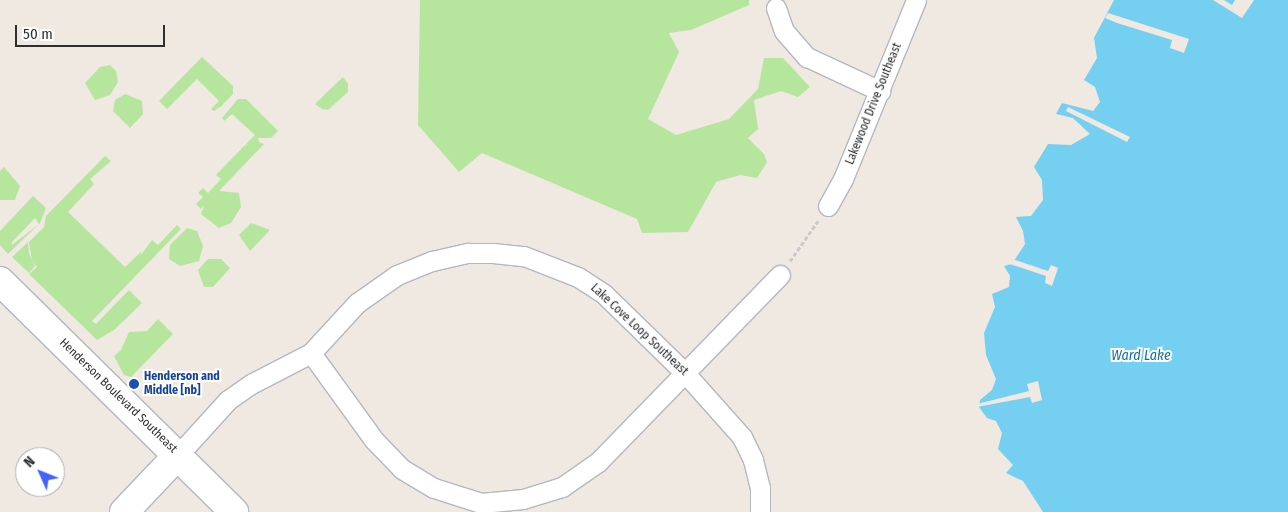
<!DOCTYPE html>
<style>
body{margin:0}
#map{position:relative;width:1288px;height:512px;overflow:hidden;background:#efe9e1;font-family:"Fira Sans Condensed",sans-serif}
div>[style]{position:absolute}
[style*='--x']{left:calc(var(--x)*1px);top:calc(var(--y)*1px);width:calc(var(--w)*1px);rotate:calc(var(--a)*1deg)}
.green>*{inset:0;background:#b6e59e}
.water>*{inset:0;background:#75cff0}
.pier>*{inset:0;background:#efe9e1}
.path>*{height:3px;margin-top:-1.5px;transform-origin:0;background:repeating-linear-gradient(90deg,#c9c9c9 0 4px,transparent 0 6.5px)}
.roads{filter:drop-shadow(1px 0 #b4b7c1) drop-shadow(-1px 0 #b4b7c1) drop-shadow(0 1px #b4b7c1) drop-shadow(0 -1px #b4b7c1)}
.street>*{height:19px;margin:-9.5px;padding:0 9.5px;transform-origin:9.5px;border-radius:9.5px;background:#fff}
.secondary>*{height:28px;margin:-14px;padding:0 14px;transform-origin:14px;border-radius:14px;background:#fff}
.dots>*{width:14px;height:14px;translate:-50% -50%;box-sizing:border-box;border:2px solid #fff;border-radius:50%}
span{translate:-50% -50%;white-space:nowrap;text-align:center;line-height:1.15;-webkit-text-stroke:4px #fff;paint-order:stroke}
.street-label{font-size:12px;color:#2e2e2e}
.transit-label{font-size:12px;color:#164399;font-weight:700}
.left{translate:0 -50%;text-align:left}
.water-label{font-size:14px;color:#0d6fa3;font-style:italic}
.north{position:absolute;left:15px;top:447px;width:50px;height:50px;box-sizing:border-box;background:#fff;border:1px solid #ababab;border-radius:50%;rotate:314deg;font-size:14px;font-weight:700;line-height:20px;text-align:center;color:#2e2e2e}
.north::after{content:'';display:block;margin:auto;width:18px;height:22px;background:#4264fb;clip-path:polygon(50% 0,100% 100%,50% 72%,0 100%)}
.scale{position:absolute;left:15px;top:25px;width:150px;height:22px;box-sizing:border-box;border:2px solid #2e2e2e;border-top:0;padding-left:6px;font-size:15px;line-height:18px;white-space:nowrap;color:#2e2e2e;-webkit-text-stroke:4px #fff;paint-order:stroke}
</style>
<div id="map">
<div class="green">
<div style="clip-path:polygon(420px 0,749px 0,749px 5px,691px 30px,669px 33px,679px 52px,648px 119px,676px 135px,729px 119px,758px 89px,764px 58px,783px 58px,810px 87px,798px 97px,781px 91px,754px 100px,758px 129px,748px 138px,764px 154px,767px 162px,757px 178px,740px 175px,716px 182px,688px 232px,642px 233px,637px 219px,482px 153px,459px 172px,418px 125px)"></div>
<div style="clip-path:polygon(202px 57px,233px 86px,233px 94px,223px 104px,224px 96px,223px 105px,214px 111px,211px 109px,219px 101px,197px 79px,167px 109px,159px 101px)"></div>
<div style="clip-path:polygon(110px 65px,116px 71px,118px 82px,110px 95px,95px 100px,85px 83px,100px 67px)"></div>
<div style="clip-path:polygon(343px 77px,348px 84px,348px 92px,328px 110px,322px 109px,315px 104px)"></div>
<div style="clip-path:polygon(125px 94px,142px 101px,143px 114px,130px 128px,113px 111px,115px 100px)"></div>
<div style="clip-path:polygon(238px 99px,246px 99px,278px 131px,271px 138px,258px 138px,259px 142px,264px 144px,219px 191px,239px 193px,241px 207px,231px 223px,219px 228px,201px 214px,204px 206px,201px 209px,196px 204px,203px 197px,198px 193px,203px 188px,208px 193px,221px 179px,216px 175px,244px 146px,250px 144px,245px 145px,255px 135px,232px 114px,224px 121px,222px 118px)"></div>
<div style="clip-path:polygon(105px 156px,111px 161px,90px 179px,94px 184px,68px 212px,125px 267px,141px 252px,141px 255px,152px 240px,158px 245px,177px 225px,181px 229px,92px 321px,96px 324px,129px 290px,142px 303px,114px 330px,97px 340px,29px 274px,37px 267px,33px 262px,35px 266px,29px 273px,12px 257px,28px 242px,29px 253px,32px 261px,29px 242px,44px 227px,46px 216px)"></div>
<div style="clip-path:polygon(4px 167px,20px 186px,15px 200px,0 200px,0 171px)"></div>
<div style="clip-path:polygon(evenodd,33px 196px,46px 208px,40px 223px,8px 254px,0 245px,0 231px,33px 196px,35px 218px,39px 224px,12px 245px,12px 242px,35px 218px)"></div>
<div style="clip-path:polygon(251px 223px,270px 230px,250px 251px,239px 235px)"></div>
<div style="clip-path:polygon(187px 228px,197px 231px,203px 246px,199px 261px,180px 266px,169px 259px,170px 245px)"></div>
<div style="clip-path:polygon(208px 259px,221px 259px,230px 268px,213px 287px,204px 287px,198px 270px)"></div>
<div style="clip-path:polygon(158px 319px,173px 334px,131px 377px,124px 375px,114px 356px,121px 350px,129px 332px,147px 331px)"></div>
</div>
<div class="water">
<div style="clip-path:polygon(1114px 0,1288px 0,1288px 512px,1043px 512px,1023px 481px,1006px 473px,1013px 465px,998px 449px,1002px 433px,996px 421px,987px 418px,979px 407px,980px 400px,992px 390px,996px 379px,986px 355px,984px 333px,995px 307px,992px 294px,1009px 287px,1010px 276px,1004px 266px,1012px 264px,1025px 244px,1023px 231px,1016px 217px,1031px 216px,1043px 200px,1042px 180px,1034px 167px,1048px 144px,1071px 145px,1090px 134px,1073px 118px,1056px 114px,1062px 103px,1093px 111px,1100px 102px,1095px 87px,1084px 80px,1097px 58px,1094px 38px)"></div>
</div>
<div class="pier">
<div style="clip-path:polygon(1213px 0,1224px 0,1232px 5px,1235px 0,1254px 0,1242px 18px)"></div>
<div style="clip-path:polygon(1108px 13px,1189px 39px,1184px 53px,1170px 48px,1172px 40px,1117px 23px,1105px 18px)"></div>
<div style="clip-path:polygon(1068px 107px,1130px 137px,1127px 142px,1066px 111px)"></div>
<div style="clip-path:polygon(1012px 259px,1048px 271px,1051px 265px,1058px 268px,1052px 286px,1045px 283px,1046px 276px,1007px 263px)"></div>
<div style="clip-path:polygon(1038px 381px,1042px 400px,1032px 403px,1030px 397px,977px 407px,977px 404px,1029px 391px,1027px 384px)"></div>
</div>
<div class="path">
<div style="--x:790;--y:261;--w:49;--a:-55"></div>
</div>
<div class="roads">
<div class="street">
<div style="--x:776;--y:8;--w:24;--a:71"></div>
<div style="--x:784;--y:31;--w:35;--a:49"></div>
<div style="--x:807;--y:57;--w:81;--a:25"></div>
<div style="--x:828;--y:206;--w:31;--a:-61"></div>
<div style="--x:843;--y:179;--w:193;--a:-67.8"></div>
<div style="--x:311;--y:353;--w:107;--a:54.1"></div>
<div style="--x:374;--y:440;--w:40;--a:46"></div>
<div style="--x:402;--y:469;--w:37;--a:31"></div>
<div style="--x:434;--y:488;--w:49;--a:17.7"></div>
<div style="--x:481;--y:503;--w:42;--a:-5.4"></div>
<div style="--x:523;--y:499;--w:41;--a:-17.1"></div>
<div style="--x:562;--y:487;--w:44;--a:-34.8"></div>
<div style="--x:598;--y:462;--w:261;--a:-45.8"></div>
<div style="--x:178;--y:455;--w:74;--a:-47.7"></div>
<div style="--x:228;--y:400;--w:28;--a:-35"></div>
<div style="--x:251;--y:384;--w:68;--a:-27.3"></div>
<div style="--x:311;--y:353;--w:68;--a:-47.4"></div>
<div style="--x:357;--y:303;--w:49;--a:-35"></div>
<div style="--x:397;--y:275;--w:38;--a:-22"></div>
<div style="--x:432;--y:261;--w:37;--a:-13"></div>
<div style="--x:468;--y:253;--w:25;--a:0"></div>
<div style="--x:493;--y:253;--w:31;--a:6"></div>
<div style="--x:524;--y:256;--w:58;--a:21.3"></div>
<div style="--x:578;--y:277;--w:31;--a:33"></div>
<div style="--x:604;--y:294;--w:113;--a:44.3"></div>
<div style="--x:685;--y:373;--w:86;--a:48.3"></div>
<div style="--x:742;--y:437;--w:25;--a:64"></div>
<div style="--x:753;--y:460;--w:29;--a:76"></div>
<div style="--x:760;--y:488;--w:24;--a:90"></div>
</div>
<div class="secondary">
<div style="--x:0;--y:281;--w:329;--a:44.6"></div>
<div style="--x:124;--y:512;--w:79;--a:-46.5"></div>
</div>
</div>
<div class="dots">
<div style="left:134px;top:384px;background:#1a4fb4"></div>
</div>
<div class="street-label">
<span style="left:874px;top:104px;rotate:-68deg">Lakewood Drive Southeast</span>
<span style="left:639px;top:330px;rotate:43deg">Lake Cove Loop Southeast</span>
<span style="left:118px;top:396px;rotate:44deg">Henderson Boulevard Southeast</span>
</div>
<div class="transit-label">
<span class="left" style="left:144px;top:384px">Henderson and<br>Middle [nb]</span>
</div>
<div class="water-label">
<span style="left:1141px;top:356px">Ward Lake</span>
</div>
<div class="north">N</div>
<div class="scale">50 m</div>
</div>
